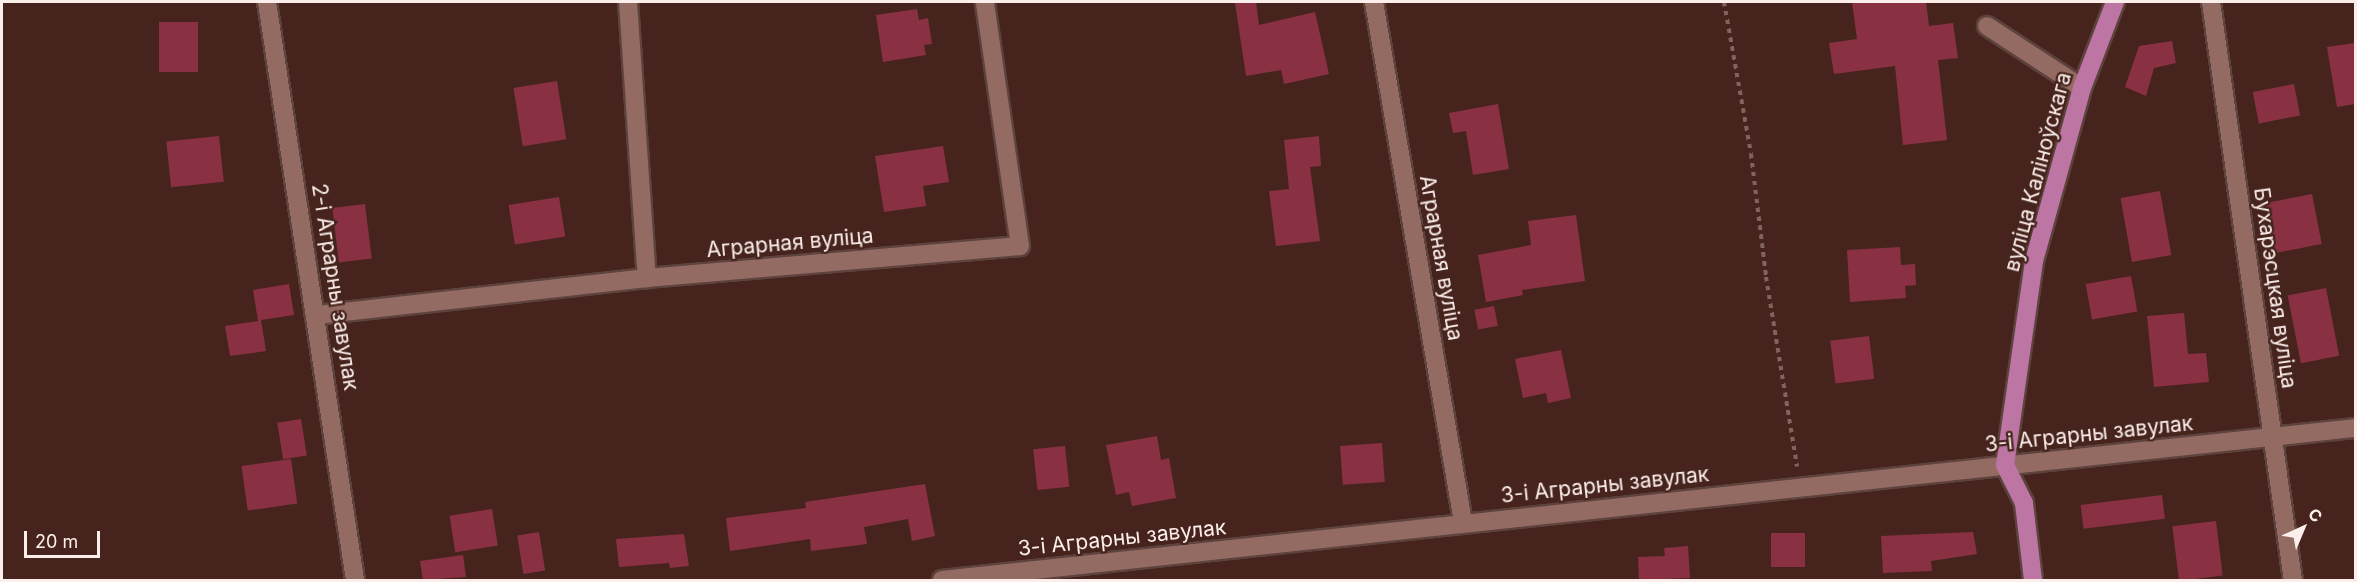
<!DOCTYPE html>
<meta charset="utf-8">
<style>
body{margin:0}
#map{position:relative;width:2357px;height:582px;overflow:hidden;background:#46241d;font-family:Inter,sans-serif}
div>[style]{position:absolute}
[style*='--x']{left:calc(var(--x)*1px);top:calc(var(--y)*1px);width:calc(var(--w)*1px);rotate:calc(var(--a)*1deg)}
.building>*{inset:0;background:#893142;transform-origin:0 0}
.path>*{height:4px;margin-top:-2px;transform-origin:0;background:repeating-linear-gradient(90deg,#80645e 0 4.5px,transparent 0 9px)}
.roads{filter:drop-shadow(2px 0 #5d423d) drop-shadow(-2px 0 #5d423d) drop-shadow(0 2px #5d423d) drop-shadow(0 -2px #5d423d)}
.minor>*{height:18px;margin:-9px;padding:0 9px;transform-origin:9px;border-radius:9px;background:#936b63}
.major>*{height:18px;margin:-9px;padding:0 9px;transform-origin:9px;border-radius:9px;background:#bd76a3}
span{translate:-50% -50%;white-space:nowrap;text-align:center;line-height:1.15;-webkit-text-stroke:4.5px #46241d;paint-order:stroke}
.street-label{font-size:21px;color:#fceeeb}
.frame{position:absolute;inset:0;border:3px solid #fceeeb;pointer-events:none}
.north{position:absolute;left:2273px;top:498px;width:60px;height:60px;-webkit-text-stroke:4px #46241d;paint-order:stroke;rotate:44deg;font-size:16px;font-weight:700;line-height:24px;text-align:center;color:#fceeeb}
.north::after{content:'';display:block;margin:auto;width:21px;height:27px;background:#fceeeb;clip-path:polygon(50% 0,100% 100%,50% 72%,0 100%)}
.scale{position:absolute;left:24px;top:531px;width:76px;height:27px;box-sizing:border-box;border:3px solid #fceeeb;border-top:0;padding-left:8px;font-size:18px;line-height:21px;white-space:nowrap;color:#fceeeb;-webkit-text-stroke:4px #46241d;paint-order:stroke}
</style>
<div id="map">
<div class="building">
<div style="clip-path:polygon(1256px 2px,1259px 25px,1315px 12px,1329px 74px,1284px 84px,1281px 70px,1246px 76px,1235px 3px)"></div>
<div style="clip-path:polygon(1852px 2px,1926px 2px,1929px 26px,1953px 23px,1958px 58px,1938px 60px,1947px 140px,1903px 145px,1895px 66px,1834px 74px,1829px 43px,1857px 39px)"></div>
<div style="clip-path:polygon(917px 9px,919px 20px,928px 18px,932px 44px,924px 45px,926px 55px,883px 62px,876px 15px)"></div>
<div style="left:159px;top:22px;width:39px;height:50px"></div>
<div style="clip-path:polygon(2172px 41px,2176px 63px,2154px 68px,2146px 96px,2125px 87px,2139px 46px)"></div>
<div style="clip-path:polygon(2355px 43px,2355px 104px,2337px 107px,2327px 47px)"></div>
<div style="left:557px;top:81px;width:59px;height:44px;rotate:81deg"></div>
<div style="left:2294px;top:84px;width:32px;height:42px;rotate:79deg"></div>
<div style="clip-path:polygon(1498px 104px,1509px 169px,1473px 175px,1466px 131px,1453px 133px,1449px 113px)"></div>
<div style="left:219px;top:136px;width:46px;height:53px;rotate:84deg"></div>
<div style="clip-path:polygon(1319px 136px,1321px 166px,1310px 167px,1320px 241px,1276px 246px,1269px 191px,1289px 189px,1284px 140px)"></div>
<div style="clip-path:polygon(943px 146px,949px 182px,923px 186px,926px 206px,884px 212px,875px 156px)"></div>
<div style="left:2160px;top:191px;width:65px;height:40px;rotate:80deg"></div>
<div style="left:2312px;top:194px;width:51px;height:47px;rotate:79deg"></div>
<div style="left:559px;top:197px;width:40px;height:51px;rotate:81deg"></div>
<div style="left:365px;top:204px;width:55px;height:33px;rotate:83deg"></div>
<div style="clip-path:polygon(1576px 215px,1585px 281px,1522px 290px,1523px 295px,1486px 302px,1478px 255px,1531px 245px,1528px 221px)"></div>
<div style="clip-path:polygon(1900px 247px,1901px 265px,1915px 264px,1916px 285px,1905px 286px,1906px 298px,1850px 302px,1847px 250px)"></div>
<div style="left:2131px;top:276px;width:36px;height:46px;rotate:80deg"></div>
<div style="clip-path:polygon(289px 284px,294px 315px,261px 320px,266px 351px,230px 356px,225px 326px,258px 321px,253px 290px)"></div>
<div style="left:2326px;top:288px;width:69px;height:39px;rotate:79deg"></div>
<div style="left:1494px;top:306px;width:20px;height:20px;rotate:79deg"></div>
<div style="clip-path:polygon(2184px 313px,2188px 354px,2206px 353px,2209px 382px,2154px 387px,2147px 316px)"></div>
<div style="left:1869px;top:336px;width:43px;height:39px;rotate:83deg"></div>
<div style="clip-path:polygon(1561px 350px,1571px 398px,1548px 403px,1546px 393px,1523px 398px,1515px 359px)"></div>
<div style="left:301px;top:419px;width:37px;height:24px;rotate:81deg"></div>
<div style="clip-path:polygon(1157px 436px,1161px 460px,1169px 458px,1176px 498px,1132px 506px,1129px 492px,1116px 495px,1106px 445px)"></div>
<div style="left:1382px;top:443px;width:39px;height:42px;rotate:86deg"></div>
<div style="left:1065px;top:446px;width:41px;height:32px;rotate:84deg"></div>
<div style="left:291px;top:459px;width:45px;height:50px;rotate:82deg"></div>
<div style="clip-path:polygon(925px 484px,935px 536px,912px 541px,908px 519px,864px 527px,867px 544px,811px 551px,810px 539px,730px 551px,726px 518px,806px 508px,805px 502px)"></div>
<div style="left:2162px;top:495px;width:24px;height:82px;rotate:83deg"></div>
<div style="left:492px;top:509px;width:37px;height:43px;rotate:81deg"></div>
<div style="left:2216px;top:521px;width:55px;height:44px;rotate:83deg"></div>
<div style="left:539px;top:532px;width:39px;height:22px;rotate:81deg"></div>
<div style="clip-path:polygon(1973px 532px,1977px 554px,1931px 561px,1932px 571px,1883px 573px,1881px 536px)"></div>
<div style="left:1771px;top:533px;width:34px;height:34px"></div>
<div style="clip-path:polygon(684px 534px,689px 566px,670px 568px,669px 563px,619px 567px,616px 539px)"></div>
<div style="clip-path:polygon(1688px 546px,1690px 578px,1639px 580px,1638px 557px,1665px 556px,1664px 548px)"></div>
<div style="clip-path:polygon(463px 555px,466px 577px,423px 580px,420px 561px)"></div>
</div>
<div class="path">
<div style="--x:1724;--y:2;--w:154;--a:79.9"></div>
<div style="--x:1751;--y:154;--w:124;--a:83"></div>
<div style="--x:1766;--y:277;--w:192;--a:80.7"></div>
</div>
<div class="roads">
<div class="minor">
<div style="--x:267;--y:2;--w:585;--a:81.34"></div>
<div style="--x:628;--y:2;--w:277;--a:86.1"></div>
<div style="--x:1374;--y:2;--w:528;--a:80.29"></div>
<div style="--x:2211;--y:2;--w:584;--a:81.93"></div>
<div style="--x:1987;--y:26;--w:113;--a:33.1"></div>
<div style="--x:317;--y:315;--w:332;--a:-6.4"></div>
<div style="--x:647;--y:278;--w:374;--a:-4.9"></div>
<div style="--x:1020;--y:246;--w:246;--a:-98.2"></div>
<div style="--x:942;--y:580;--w:1422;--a:-6.14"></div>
</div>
<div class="major">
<div style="--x:2033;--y:580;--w:78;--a:-96.7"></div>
<div style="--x:2024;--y:503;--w:42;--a:-116.6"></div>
<div style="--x:2005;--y:465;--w:206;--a:-81.9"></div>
<div style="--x:2034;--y:261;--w:180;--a:-74.5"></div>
<div style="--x:2082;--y:88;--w:92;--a:-69"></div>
</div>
</div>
<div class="street-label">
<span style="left:2038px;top:172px;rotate:-75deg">вуліца Каліноўскага</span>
<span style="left:790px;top:243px;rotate:-5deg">Аграрная вуліца</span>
<span style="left:1441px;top:258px;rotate:80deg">Аграрная вуліца</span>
<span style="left:335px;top:287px;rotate:81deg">2-і Аграрны завулак</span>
<span style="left:2275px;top:288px;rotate:82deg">Бухарэсцкая вуліца</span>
<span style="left:2089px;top:434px;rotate:-6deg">3-і Аграрны завулак</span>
<span style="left:1605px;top:485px;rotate:-6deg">3-і Аграрны завулак</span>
<span style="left:1122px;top:538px;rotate:-6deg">3-і Аграрны завулак</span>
</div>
<div class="frame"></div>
<div class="north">С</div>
<div class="scale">20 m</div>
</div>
